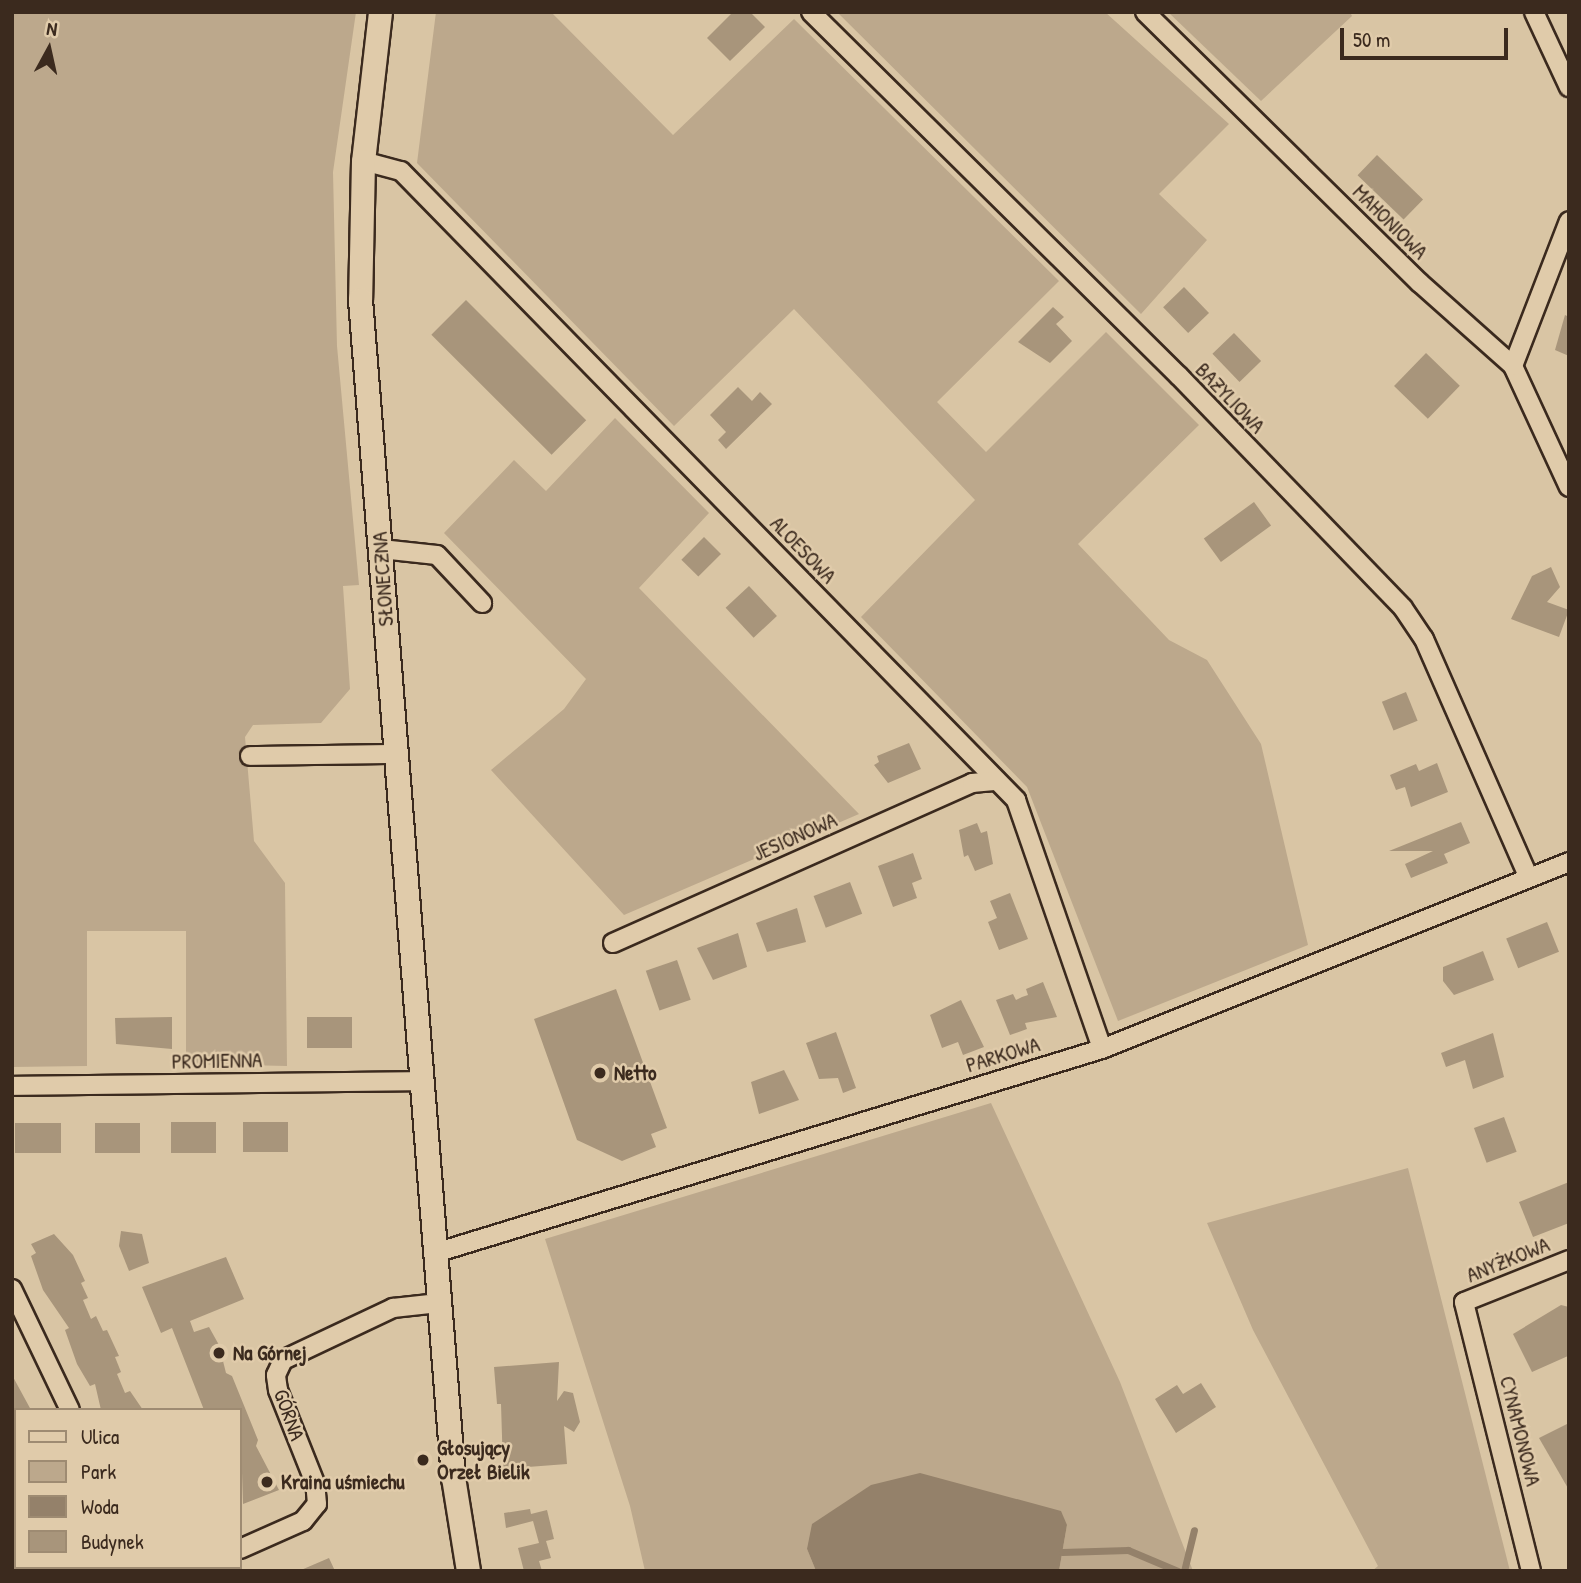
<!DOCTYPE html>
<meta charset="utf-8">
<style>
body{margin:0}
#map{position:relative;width:1581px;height:1583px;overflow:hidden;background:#d9c5a4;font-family:"Patrick Hand",sans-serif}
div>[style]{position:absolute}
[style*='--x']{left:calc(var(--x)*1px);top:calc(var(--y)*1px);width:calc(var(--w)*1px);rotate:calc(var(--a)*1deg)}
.green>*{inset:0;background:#bca88c}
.water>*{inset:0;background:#94816a}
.stream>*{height:7px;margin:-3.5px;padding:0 3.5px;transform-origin:3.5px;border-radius:3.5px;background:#94816a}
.building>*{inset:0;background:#a8957b;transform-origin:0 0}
.roads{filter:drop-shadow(2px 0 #3b2a1e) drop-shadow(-2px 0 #3b2a1e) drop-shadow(0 2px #3b2a1e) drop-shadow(0 -2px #3b2a1e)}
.minor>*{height:18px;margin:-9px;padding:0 9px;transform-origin:9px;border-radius:9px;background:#e0cbaa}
.tertiary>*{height:23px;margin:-11.5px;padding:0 11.5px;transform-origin:11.5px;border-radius:11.5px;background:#e0cbaa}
.dots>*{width:19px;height:19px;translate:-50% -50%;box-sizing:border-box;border:4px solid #e0cbaa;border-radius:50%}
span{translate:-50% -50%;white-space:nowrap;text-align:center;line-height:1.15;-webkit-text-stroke:5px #e0cbaa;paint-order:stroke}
.street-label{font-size:21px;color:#3b2a1e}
.poi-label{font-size:21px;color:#3b2a1e;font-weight:700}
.left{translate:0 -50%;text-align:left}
.frame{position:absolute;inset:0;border:14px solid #3b2a1e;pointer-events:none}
.legend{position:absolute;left:14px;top:1408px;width:228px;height:161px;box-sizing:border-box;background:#e0cbaa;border:2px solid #9e8b72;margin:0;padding:9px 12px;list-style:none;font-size:21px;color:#3b2a1e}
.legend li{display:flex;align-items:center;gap:14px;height:35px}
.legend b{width:35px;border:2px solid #9e8b72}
.north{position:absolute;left:14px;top:14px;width:70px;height:70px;-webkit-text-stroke:5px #e0cbaa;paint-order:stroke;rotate:8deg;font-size:19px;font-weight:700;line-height:28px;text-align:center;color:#3b2a1e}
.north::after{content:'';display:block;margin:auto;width:24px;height:32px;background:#3b2a1e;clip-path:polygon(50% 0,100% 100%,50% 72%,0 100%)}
.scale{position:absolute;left:1340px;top:28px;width:168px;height:32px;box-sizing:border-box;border:4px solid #3b2a1e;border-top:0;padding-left:9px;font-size:21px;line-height:24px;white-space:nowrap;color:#3b2a1e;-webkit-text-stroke:5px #e0cbaa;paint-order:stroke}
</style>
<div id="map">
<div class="green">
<div style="clip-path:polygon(12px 12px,356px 12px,333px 172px,337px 346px,359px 585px,343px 586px,350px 689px,321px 723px,253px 725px,245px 737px,254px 841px,285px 883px,287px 1066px,186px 1064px,186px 931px,87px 931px,87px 1066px,12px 1067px)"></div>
<div style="clip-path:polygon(436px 12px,551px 12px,673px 135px,794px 19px,1059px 281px,937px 402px,986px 452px,1106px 332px,1199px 425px,1078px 544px,1169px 640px,1207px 660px,1261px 744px,1308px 945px,1118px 1021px,1027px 787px,861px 617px,975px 500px,794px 309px,674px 426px,417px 163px)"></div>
<div style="clip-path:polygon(837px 12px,1105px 12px,1229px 124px,1159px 194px,1207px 240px,1141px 314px)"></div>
<div style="clip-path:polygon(1168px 12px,1350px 12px,1352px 16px,1261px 101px)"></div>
<div style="clip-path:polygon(615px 418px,709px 513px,639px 588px,859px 814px,624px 915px,491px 770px,564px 709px,586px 679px,444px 533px,514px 460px,546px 491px)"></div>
<div style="clip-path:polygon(991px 1103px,1120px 1382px,1193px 1571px,1059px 1571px,1067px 1525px,807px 1549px,816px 1571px,645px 1571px,630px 1506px,545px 1239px)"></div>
<div style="clip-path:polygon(1408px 1168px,1510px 1571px,1372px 1571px,1378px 1566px,1253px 1330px,1207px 1223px)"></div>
</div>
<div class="water">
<div style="clip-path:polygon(920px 1473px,1061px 1511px,1067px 1525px,1059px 1571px,816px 1571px,807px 1549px,812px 1524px,871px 1485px)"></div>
</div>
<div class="stream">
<div style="--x:1062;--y:1552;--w:66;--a:-1.7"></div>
<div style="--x:1128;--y:1550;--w:54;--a:22.8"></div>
<div style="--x:1184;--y:1571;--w:42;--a:-76.3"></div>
</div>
<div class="building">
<div style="clip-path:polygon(733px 12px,750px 12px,765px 27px,730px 61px,707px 38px)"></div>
<div style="left:1377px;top:155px;width:64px;height:28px;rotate:44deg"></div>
<div style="left:1184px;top:287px;width:36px;height:29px;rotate:46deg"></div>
<div style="left:466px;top:300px;width:170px;height:49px;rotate:45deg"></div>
<div style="clip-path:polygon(1053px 307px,1064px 317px,1056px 324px,1072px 341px,1050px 363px,1018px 342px)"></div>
<div style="clip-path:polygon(1565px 315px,1569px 317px,1569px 356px,1555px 350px)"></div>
<div style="left:1234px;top:333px;width:39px;height:30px;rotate:46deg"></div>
<div style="left:1426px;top:353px;width:47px;height:46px;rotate:44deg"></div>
<div style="clip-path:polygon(738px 387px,752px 401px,760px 392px,772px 404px,726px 449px,718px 440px,726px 432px,710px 415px)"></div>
<div style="left:1254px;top:502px;width:29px;height:62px;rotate:54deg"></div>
<div style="left:704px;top:537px;width:24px;height:32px;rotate:45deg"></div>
<div style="clip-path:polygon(1551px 567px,1560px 587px,1547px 602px,1569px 610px,1559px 637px,1511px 619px,1532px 576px)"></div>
<div style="left:749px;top:586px;width:41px;height:32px;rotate:47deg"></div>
<div style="left:1406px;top:692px;width:31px;height:26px;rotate:68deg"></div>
<div style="clip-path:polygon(909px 743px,921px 769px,888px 783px,874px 765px,879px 762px,877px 756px)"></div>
<div style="clip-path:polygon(1437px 763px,1448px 792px,1411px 807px,1405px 787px,1396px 790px,1390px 775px,1416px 764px,1419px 771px)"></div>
<div style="clip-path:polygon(1461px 822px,1470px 843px,1444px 854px,1448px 863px,1411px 878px,1405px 864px,1433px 851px,1389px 851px)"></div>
<div style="clip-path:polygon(977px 823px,981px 833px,987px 831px,993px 864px,975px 871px,968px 855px,964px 857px,959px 830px)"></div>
<div style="clip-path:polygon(913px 853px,922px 879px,912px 883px,917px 898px,893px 907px,878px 866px)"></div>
<div style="left:850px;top:882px;width:34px;height:39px;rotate:69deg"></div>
<div style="clip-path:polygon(1010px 893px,1028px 939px,999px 950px,988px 922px,997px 918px,990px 901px)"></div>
<div style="clip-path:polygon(797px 908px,806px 942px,767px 952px,756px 923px)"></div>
<div style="left:1547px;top:922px;width:32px;height:44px;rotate:68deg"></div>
<div style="clip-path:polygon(738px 933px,747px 967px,713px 980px,697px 948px)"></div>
<div style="clip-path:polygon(1483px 951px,1494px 980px,1454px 995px,1443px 981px,1443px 967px)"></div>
<div style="left:677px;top:960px;width:42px;height:33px;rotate:71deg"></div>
<div style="clip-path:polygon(1043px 982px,1057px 1017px,1025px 1023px,1027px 1029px,1010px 1035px,996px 1000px,1013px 994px,1016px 1000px,1022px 997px,1028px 995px,1026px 989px)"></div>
<div style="clip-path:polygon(616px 989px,667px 1128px,651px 1134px,656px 1147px,622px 1161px,577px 1140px,534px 1019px)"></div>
<div style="clip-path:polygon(961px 1000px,984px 1047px,963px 1055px,958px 1042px,942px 1048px,930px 1015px)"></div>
<div style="clip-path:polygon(172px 1017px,172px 1049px,116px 1044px,115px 1018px)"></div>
<div style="left:352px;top:1017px;width:31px;height:45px;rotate:90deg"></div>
<div style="clip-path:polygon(836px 1032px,856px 1088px,843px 1093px,838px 1078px,819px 1079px,806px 1043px)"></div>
<div style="clip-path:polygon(1493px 1033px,1504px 1077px,1473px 1089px,1465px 1060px,1446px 1067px,1441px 1053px)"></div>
<div style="clip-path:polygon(784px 1070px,799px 1100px,759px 1114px,751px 1082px)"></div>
<div style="left:1504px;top:1117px;width:37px;height:32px;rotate:70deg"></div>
<div style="left:171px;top:1122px;width:45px;height:31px"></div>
<div style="left:243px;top:1122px;width:45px;height:30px"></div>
<div style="left:61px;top:1123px;width:30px;height:46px;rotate:90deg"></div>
<div style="left:95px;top:1123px;width:45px;height:30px"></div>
<div style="clip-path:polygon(1569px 1182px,1569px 1223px,1533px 1237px,1519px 1202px)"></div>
<div style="clip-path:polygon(121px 1231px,142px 1234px,149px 1263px,129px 1271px,119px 1246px)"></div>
<div style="clip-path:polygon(54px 1234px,73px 1255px,85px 1281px,81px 1283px,88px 1298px,83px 1300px,91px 1319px,96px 1316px,103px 1331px,107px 1330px,119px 1356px,115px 1357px,121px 1372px,117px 1374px,125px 1393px,130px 1391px,143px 1410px,101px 1410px,95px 1384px,90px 1386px,77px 1364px,65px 1330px,69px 1328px,43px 1290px,31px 1256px,36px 1253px,31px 1244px)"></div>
<div style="clip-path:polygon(226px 1257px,244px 1299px,190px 1321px,194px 1332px,209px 1327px,219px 1345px,226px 1373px,232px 1376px,258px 1440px,256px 1446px,279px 1490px,243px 1504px,240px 1410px,204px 1410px,172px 1328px,161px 1333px,142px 1287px)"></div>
<div style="clip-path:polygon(1561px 1305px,1569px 1307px,1568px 1356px,1532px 1372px,1513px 1334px)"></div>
<div style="clip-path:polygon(559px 1362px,557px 1401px,564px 1391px,573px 1393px,580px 1422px,574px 1432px,564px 1426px,567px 1464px,503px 1469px,501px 1404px,497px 1404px,494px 1367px)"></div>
<div style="clip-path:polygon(12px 1375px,31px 1410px,16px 1410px,16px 1450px)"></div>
<div style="clip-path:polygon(1201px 1383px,1216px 1407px,1176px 1433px,1155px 1399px,1177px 1385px,1183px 1394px)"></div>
<div style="clip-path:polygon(1569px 1423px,1569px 1490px,1539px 1438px)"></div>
<div style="clip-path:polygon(530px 1509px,531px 1514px,547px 1510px,554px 1539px,546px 1541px,551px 1558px,539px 1561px,542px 1571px,524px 1571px,518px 1548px,539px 1543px,533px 1521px,506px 1528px,504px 1513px)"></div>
<div style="clip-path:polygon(16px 1545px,16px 1567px,54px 1567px,12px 1571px)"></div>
<div style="clip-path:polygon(329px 1558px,335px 1571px,292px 1571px,301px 1570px)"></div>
</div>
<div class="roads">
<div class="minor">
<div style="--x:811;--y:12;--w:518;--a:44.69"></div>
<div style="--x:1179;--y:376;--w:322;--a:46"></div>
<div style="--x:1403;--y:608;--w:37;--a:56"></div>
<div style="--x:1424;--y:639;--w:259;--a:66.3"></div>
<div style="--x:1145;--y:12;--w:386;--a:44.6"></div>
<div style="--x:1420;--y:283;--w:125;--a:41.7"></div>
<div style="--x:1513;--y:366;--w:133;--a:65.2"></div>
<div style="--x:1534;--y:12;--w:83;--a:65"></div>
<div style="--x:363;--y:161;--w:39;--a:15"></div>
<div style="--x:401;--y:171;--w:880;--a:45.64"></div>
<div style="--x:1016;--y:800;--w:263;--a:70.9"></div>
<div style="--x:1513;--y:366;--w:155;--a:-68.9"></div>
<div style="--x:381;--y:549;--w:56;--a:6.1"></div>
<div style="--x:437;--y:555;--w:66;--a:46.8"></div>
<div style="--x:250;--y:756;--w:147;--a:-0.8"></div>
<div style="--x:613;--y:943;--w:393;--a:-24"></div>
<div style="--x:972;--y:783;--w:25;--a:-5"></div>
<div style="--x:12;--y:1086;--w:410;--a:-0.7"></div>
<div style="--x:435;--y:1253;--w:697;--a:-17.01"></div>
<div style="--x:1102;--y:1049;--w:503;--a:-21.82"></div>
<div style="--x:12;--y:1289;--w:134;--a:64.4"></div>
<div style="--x:12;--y:1510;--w:4;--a:-27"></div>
<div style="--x:240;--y:1549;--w:69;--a:-24"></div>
<div style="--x:303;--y:1521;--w:22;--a:-51"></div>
<div style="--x:317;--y:1504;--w:21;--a:-95"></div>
<div style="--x:315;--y:1483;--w:100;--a:-111.7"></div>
<div style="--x:278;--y:1390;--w:15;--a:-98"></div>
<div style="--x:276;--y:1375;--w:17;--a:-65"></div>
<div style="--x:283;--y:1360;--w:122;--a:-25.3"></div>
<div style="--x:393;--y:1308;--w:46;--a:-6.2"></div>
<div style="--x:141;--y:1567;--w:4;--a:76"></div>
<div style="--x:188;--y:1571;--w:9;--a:-27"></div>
<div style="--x:1531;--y:1571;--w:277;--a:-104"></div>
<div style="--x:1464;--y:1302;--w:113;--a:-21.8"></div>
</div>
<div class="tertiary">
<div style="--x:380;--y:12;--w:150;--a:96.5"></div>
<div style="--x:363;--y:161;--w:138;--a:91.2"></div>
<div style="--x:360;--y:299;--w:1182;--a:85.49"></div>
<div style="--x:453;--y:1477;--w:95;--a:80.9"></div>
</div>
</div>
<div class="dots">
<div style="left:600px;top:1073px;background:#3b2a1e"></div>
<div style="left:219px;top:1353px;background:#3b2a1e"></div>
<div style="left:423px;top:1460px;background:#3b2a1e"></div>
<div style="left:267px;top:1482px;background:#3b2a1e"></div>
</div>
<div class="street-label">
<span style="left:1390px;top:222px;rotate:45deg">MAHONIOWA</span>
<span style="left:1230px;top:398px;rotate:46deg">BAZYLIOWA</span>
<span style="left:803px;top:550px;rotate:46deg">ALOESOWA</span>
<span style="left:383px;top:579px;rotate:-94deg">SŁONECZNA</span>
<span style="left:795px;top:837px;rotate:-24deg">JESIONOWA</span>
<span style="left:1003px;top:1055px;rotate:-17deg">PARKOWA</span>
<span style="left:217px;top:1061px;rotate:-1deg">PROMIENNA</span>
<span style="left:1508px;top:1260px;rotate:-22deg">ANYŻKOWA</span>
<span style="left:289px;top:1415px;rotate:70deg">GÓRNA</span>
<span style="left:1520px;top:1431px;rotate:76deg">CYNAMONOWA</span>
</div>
<div class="poi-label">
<span class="left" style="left:614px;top:1073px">Netto</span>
<span class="left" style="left:233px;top:1353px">Na Górnej</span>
<span class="left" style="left:437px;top:1460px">Głosujący<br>Orzeł Bielik</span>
<span class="left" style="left:281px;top:1482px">Kraina uśmiechu</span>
</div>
<div class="frame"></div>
<ul class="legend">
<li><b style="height:9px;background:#e0cbaa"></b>Ulica</li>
<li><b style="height:19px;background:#bca88c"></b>Park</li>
<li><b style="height:19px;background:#94816a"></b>Woda</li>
<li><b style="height:19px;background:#a8957b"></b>Budynek</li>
</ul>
<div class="north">N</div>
<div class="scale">50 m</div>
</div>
